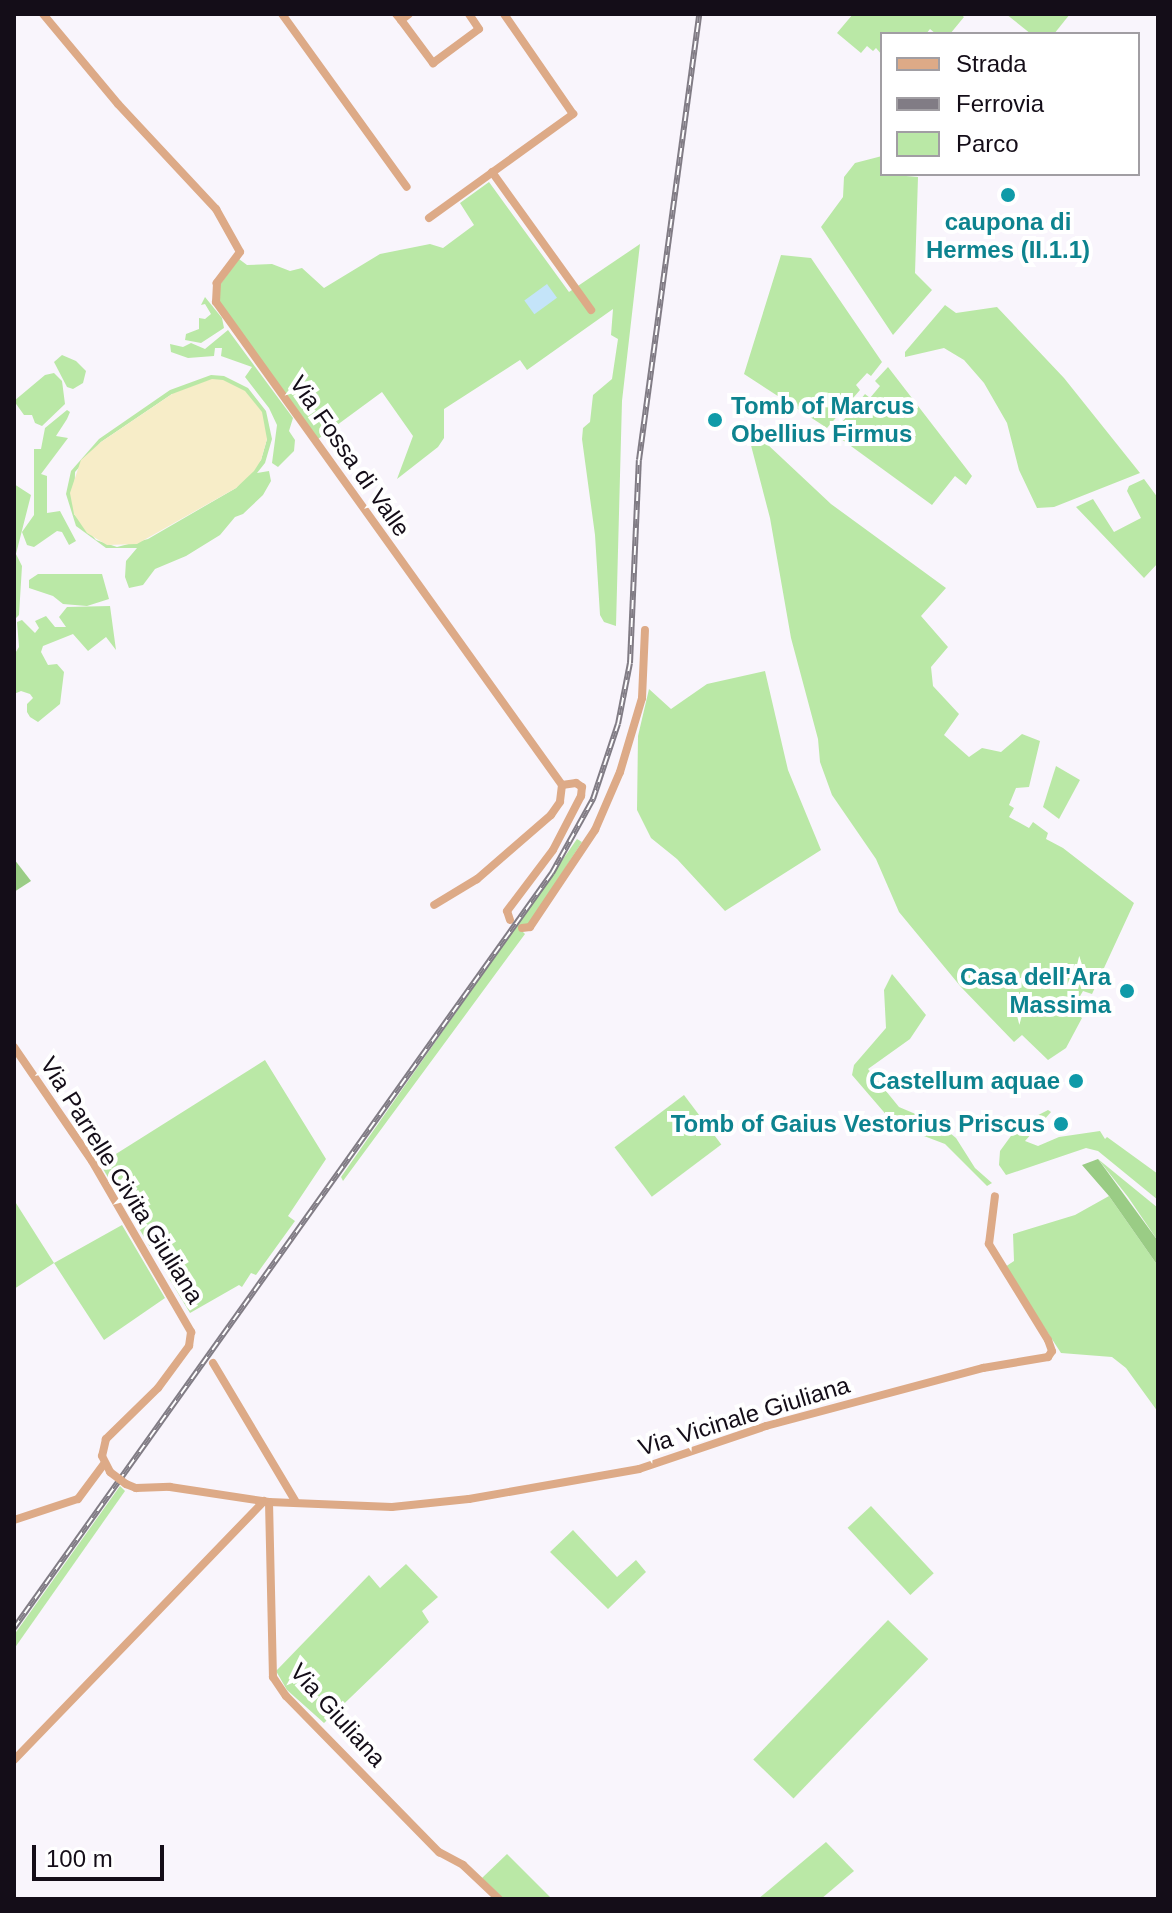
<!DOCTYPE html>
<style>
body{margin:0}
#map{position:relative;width:1172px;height:1913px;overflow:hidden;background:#f9f5fc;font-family:Helvetica,sans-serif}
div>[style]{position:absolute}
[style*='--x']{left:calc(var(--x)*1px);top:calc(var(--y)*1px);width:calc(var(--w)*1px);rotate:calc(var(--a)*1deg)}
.green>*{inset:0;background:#bae8a6;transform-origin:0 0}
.forest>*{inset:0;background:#9acc85}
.sand>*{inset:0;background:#f7edc8}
.water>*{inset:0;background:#c4e4f9;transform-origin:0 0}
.minor>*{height:8px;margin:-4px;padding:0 4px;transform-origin:4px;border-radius:4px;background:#ddaa87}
.rail>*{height:6px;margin-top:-3px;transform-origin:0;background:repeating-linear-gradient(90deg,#fff 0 9px,#817c85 0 18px);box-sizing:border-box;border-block:2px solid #817c85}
.minor-bridge>*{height:8px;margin:-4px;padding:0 4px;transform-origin:4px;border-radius:4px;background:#ddaa87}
.dots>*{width:22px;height:22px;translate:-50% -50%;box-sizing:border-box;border:4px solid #fff;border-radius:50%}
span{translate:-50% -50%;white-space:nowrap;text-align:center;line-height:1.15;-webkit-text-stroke:8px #fff;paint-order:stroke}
.culture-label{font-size:24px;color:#0d838f;font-weight:700}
.left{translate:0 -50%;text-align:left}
.right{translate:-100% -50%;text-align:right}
.street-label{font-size:24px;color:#140d18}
.frame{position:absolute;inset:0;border:16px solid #140d18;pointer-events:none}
.legend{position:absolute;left:880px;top:32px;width:260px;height:144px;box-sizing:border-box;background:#fff;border:2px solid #a19ea3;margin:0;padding:10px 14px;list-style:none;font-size:24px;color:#140d18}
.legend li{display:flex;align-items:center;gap:16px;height:40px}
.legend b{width:40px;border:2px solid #a19ea3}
.scale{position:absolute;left:32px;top:1845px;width:132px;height:36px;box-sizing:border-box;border:4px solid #140d18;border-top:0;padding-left:10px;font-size:24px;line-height:28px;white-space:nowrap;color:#140d18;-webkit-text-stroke:6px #fff;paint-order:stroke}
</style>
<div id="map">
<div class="green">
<div style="clip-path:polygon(853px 14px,960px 14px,964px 17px,950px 34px,936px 34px,930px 29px,926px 34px,882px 34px,882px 55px,876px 48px,873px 51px,867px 46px,861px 53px,837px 33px)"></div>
<div style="clip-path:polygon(1006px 14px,1070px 14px,1054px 34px,1031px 34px)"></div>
<div style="clip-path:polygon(882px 156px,882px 174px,918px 177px,915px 273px,932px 290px,893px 335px,821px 227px,843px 197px,844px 177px,855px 163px)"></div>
<div style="clip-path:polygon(489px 182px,569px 292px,640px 244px,622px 401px,616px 626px,604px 622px,600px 615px,595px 535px,582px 439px,583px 428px,590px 422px,593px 395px,612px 379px,618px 339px,611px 335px,613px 309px,527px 370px,520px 360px,444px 409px,444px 438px,438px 447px,397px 479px,413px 436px,382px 392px,318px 439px,219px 302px,219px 286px,239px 259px,247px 265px,272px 264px,290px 271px,302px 268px,324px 288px,380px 254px,430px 244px,443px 248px,474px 225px,460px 203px)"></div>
<div style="clip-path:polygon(781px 255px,811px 258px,882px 362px,871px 376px,867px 373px,856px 385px,860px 390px,827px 428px,744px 374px)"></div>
<div style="clip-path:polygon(205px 297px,222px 318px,224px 328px,201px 343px,185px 340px,186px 334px,199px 329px,199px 318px,205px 319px,211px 314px,205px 304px,201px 305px)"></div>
<div style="clip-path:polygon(945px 305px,956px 313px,997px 307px,1064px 378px,1140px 473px,1054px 507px,1037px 508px,1019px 470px,1007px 423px,984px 383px,964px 360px,944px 348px,905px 357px,905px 352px)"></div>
<div style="clip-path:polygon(228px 330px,293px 418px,289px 431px,295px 440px,294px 451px,278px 467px,272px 463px,277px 425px,269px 408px,245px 377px,252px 367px,221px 356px,222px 348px,215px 348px,214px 356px,188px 358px,171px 352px,170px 344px,183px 347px,191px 343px,205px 349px)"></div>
<div style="clip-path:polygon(62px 355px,76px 361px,86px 371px,83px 383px,73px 389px,67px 387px,54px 362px)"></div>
<div style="clip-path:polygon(888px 367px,972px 476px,966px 485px,955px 476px,932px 505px,833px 433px,865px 394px,870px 398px,880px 386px,875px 381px)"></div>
<div style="clip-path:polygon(54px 373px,62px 381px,65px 404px,42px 426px,35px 423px,32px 415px,24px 415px,14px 401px,45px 375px)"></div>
<div style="clip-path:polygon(evenodd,211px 375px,224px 376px,248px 388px,266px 411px,272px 439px,265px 463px,257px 473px,269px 471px,271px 481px,263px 495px,243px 514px,235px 517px,220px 535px,186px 556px,155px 569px,143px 585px,129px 588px,125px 577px,126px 561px,137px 548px,106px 548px,76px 526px,66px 494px,71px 471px,99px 439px,170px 390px,211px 375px,172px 394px,267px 439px,261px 460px,236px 488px,148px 539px,117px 547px,96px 540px,74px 514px,75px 472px,101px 442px,172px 394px)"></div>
<div style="clip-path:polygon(67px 410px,70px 412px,67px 419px,56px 436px,68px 438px,41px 474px,47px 476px,47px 513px,60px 511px,76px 541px,69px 545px,62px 532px,57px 531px,34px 547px,27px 545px,22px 532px,34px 515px,34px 449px,41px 449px,45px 428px)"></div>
<div style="clip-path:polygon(748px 434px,767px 444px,831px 504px,946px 588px,921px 616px,948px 647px,931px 667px,933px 686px,959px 714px,944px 735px,969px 757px,982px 748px,1001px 752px,1022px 734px,1040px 741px,1029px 787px,1016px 788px,1009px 805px,1014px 808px,1009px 817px,1029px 828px,1033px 822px,1048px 833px,1046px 839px,1063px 848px,1134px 903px,1092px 994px,1083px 991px,1072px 1010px,1082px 1018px,1066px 1048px,1048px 1060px,1022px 1035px,1014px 1042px,961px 987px,899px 912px,876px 859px,832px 795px,820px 762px,818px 739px,791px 638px,770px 518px)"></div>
<div style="clip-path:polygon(1144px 479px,1158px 498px,1158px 563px,1144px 578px,1076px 507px,1093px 499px,1114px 532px,1141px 518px,1127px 491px,1129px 486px)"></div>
<div style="clip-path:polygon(14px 484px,31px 495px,16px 554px,22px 566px,19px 615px,14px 620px)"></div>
<div style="clip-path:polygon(38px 574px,102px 574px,109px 599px,87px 606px,63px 604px,53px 596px,29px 588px,29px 580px)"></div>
<div style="clip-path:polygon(110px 606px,116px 650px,106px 637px,88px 651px,73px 634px,43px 646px,41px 652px,48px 665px,57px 664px,64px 672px,60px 704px,38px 722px,30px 717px,27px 712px,27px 704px,33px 698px,30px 694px,21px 691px,14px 694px,14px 655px,19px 647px,17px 622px,22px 620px,35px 633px,39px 628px,35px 621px,46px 616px,55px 627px,66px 627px,59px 617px,67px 607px)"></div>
<div style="clip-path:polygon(765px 671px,788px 770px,821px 850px,725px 911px,677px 859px,651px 838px,637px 810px,638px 736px,649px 689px,671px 709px,707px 684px)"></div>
<div style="clip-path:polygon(1056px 766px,1080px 780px,1059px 819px,1043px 807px)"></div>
<div style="clip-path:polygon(577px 839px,582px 842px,527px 927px,521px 930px,525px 934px,343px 1181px,341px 1177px)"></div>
<div style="clip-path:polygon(892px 974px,926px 1015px,910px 1039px,868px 1069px,899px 1107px,939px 1124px,956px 1138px,975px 1168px,992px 1183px,987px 1186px,945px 1144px,895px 1125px,852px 1075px,854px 1065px,886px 1028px,884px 990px)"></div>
<div style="clip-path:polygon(265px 1060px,326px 1159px,288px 1216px,295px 1221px,256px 1275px,251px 1273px,242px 1287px,239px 1285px,190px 1313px,100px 1164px)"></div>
<div style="left:684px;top:1095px;width:62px;height:87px;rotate:53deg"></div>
<div style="clip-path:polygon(1048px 1110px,1051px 1112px,1025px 1141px,1038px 1146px,1059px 1137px,1100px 1131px,1105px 1139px,1107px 1137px,1158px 1174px,1158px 1200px,1098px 1151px,1086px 1148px,1006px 1175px,999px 1165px,1000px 1151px,1019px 1125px)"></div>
<div style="clip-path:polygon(1098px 1159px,1158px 1208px,1158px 1241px,1128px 1197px)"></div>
<div style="clip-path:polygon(1109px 1196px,1158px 1266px,1158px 1412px,1126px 1368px,1112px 1357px,1061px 1353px,1005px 1267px,1014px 1261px,1013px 1234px,1075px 1215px)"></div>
<div style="clip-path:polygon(14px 1200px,54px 1263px,122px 1225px,165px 1298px,104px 1340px,54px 1263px,14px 1289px)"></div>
<div style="clip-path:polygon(120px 1486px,125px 1491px,14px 1649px,14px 1635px)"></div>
<div style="left:871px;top:1506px;width:92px;height:32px;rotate:47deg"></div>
<div style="clip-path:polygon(573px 1530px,617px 1577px,636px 1560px,646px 1572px,608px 1609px,550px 1552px)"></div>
<div style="clip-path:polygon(406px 1564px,438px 1597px,422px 1611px,429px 1622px,324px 1723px,287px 1690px,276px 1671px,369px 1575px,380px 1588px)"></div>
<div style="left:888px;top:1620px;width:56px;height:194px;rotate:44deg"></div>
<div style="clip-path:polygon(826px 1842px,854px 1871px,821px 1899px,758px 1899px)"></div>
<div style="clip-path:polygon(507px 1854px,552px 1899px,504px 1899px,482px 1878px)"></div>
</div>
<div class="forest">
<div style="clip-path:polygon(14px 859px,31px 881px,14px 892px)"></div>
<div style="clip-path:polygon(1098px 1159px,1158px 1241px,1158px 1266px,1109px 1196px,1082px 1165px)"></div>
</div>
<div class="sand">
<div style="clip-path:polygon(212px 379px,223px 380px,245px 391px,262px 412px,267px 439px,261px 460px,254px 471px,236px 488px,137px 544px,107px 545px,87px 533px,74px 514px,70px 493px,81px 460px,101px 442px,172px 394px)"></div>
</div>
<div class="water">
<div style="left:547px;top:284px;width:17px;height:28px;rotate:54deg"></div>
</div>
<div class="minor">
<div style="--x:43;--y:14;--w:117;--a:50.2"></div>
<div style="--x:118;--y:104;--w:144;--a:47"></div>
<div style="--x:216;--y:209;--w:49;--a:60.8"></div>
<div style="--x:240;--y:252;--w:39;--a:127"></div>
<div style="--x:217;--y:283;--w:19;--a:93"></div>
<div style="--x:216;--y:302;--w:594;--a:54.38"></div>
<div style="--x:562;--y:785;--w:17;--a:97"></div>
<div style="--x:560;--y:802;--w:16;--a:125"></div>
<div style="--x:551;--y:815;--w:98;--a:139.1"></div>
<div style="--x:477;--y:879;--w:50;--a:148.8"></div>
<div style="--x:282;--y:14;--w:213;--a:54.2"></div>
<div style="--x:396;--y:14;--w:8;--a:50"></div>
<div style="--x:401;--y:20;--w:10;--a:-37"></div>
<div style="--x:401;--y:20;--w:54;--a:53.3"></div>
<div style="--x:433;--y:63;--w:57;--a:-36.5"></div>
<div style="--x:479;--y:29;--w:18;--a:-124"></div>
<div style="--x:492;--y:172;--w:170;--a:54.3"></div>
<div style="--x:429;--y:218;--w:178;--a:-35.8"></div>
<div style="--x:573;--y:114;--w:121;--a:-124.6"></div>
<div style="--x:510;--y:920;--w:9;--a:-108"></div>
<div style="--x:507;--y:911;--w:76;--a:-53"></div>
<div style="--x:553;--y:850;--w:61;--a:-62.6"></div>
<div style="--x:581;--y:796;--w:9;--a:-84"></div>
<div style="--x:582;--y:787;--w:7;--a:-146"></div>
<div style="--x:576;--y:783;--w:14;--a:172"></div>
<div style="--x:522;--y:928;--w:8;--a:-7"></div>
<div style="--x:530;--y:927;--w:117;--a:-56.2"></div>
<div style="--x:595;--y:830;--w:63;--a:-66.7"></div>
<div style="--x:620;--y:772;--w:77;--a:-73.4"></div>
<div style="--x:642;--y:698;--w:68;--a:-87.5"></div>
<div style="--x:14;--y:1047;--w:138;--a:55.6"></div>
<div style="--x:92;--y:1161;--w:198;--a:59.9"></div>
<div style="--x:191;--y:1332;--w:14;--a:98"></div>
<div style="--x:189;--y:1346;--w:52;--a:126.4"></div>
<div style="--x:158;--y:1388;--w:73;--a:135.6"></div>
<div style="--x:106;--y:1439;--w:17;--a:103"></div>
<div style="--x:102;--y:1456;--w:18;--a:63"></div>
<div style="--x:213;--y:1363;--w:162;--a:59.2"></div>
<div style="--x:126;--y:1484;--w:11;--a:22"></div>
<div style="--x:136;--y:1488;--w:34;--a:-2"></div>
<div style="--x:170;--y:1487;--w:100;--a:8.6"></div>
<div style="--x:269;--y:1502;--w:123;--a:2.3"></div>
<div style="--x:392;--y:1507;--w:77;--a:-5.9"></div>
<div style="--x:469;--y:1499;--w:173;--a:-10"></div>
<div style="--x:639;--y:1469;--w:134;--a:-18.7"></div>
<div style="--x:766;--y:1426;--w:225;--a:-15"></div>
<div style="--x:983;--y:1368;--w:66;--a:-9.6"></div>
<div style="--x:1048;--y:1357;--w:7;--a:-56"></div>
<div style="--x:1052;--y:1351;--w:12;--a:-110"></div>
<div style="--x:1048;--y:1340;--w:113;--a:-121.6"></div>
<div style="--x:989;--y:1244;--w:48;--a:-82.9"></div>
<div style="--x:269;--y:1502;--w:175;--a:88.7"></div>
<div style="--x:273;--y:1677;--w:23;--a:56"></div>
<div style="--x:286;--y:1696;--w:219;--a:45.6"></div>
<div style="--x:439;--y:1852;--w:27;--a:28"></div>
<div style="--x:463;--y:1865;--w:50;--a:43.4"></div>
<div style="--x:14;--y:1520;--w:67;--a:-18.2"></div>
<div style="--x:78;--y:1499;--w:44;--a:-53.4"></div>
<div style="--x:14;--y:1760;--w:360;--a:-46"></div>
</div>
<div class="rail">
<div style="--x:14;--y:1628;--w:927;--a:-54.53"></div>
<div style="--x:552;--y:873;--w:85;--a:-61"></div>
<div style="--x:593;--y:799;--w:79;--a:-71.6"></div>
<div style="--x:618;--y:724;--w:62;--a:-78.9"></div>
<div style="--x:630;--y:663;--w:203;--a:-87.5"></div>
<div style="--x:639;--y:460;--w:450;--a:-82.3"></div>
</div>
<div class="minor-bridge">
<div style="--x:110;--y:1472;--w:20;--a:37"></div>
</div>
<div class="dots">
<div style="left:1008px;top:195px;background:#0f9aa8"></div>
<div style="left:715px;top:420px;background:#0f9aa8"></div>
<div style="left:1127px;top:991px;background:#0f9aa8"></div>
<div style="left:1076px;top:1081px;background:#0f9aa8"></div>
<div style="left:1061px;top:1124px;background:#0f9aa8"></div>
</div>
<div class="culture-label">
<span style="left:1008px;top:236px">caupona di<br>Hermes (II.1.1)</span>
<span class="left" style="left:731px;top:420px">Tomb of Marcus<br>Obellius Firmus</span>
<span class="right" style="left:1111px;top:991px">Casa dell'Ara<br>Massima</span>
<span class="right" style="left:1060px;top:1081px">Castellum aquae</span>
<span class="right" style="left:1045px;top:1124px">Tomb of Gaius Vestorius Priscus</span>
</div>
<div class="street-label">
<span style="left:350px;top:456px;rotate:55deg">Via Fossa di Valle</span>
<span style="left:122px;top:1180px;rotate:58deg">Via Parrelle Civita Giuliana</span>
<span style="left:744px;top:1416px;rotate:-17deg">Via Vicinale Giuliana</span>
<span style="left:338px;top:1715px;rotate:48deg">Via Giuliana</span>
</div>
<div class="frame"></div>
<ul class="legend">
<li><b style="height:10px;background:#ddaa87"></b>Strada</li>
<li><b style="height:10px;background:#817c85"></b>Ferrovia</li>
<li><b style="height:22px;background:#bae8a6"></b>Parco</li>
</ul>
<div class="scale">100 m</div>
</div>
